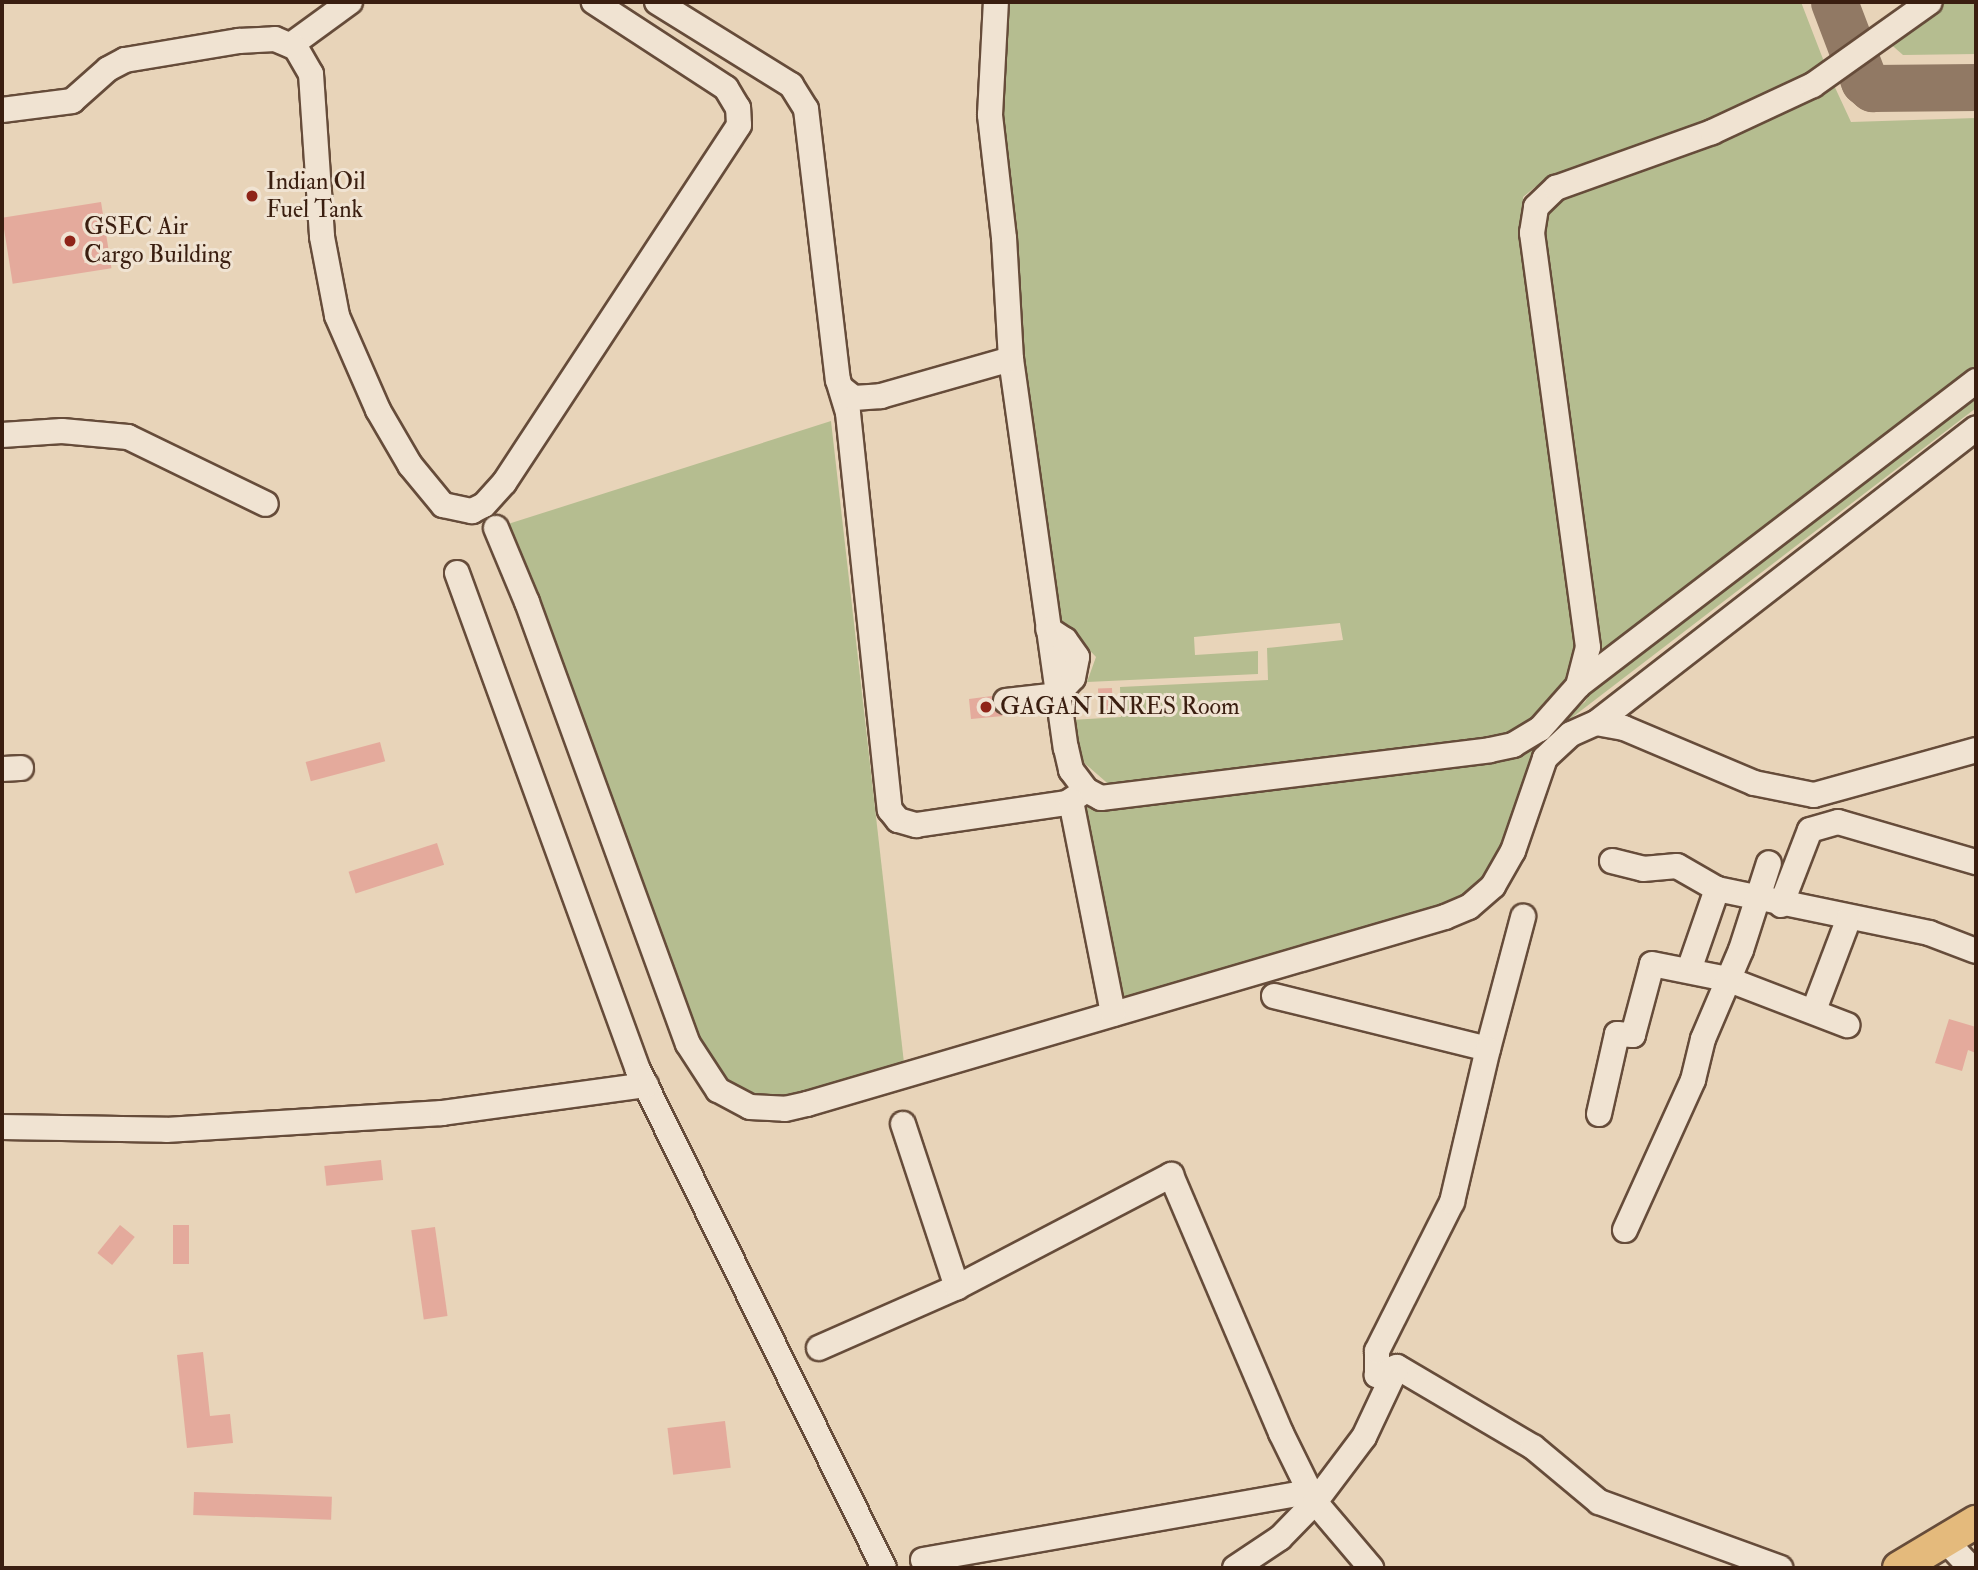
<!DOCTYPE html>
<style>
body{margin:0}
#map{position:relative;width:1978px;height:1570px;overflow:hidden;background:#e8d4b9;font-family:"IM FELL Double Pica",serif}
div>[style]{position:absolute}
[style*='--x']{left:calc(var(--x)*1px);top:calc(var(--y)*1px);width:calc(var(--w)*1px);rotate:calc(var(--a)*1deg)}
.green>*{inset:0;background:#b5bd90}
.taxiway>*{height:47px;margin:-23.5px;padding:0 23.5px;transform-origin:23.5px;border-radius:23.5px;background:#917964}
.building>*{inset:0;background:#e4aa9c;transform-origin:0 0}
.roads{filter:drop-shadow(2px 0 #664c3a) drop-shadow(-2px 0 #664c3a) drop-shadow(0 2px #664c3a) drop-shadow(0 -2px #664c3a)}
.minor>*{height:24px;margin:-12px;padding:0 12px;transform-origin:12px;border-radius:12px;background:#f0e3d2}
.major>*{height:32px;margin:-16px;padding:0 16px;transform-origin:16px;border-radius:16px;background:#e4ba7c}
.dots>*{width:19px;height:19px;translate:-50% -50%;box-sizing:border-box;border:4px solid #f0e3d2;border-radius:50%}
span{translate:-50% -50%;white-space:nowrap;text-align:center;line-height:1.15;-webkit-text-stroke:6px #f0e3d2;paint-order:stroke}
.poi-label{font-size:24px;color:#3a1e10}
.left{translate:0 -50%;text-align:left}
.frame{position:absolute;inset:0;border:4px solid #3a1e10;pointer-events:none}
</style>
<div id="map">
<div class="green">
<div style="clip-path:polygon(1003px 2px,1801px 2px,1828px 72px,1535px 187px,1523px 197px,1582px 635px,1576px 675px,1518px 737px,1113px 788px,1082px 761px,1071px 720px,1121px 717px,1120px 687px,1268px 680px,1267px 648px,1343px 640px,1340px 623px,1194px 637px,1195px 655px,1258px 651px,1258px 674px,1087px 682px,1096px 657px,1057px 616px,999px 154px)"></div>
<div style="clip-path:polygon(1936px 2px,1976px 2px,1976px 54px,1903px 55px,1886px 40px)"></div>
<div style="clip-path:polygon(1832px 81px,1851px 122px,1976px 118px,1976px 374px,1597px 662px,1540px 265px,1548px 199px)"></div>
<div style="clip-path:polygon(1976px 389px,1976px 408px,1557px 729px,1559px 734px,1525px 777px,1496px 865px,1464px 900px,1119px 1002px,1084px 806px,1499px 756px,1552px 728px,1585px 702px,1596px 683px)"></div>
<div style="clip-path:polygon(831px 421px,904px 1063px,801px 1093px,753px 1096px,731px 1087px,703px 1052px,502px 526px)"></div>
</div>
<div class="taxiway">
<div style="--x:1834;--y:2;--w:85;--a:69.2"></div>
<div style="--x:1864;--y:81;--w:11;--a:41"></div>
<div style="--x:1872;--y:88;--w:104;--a:-0.6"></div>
</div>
<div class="building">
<div style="left:101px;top:202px;width:67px;height:100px;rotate:81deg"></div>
<div style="left:1112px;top:688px;width:23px;height:14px;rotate:88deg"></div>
<div style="clip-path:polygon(992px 696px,994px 709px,1003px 716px,971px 719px,969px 699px)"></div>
<div style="left:380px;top:742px;width:20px;height:77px;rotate:75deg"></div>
<div style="left:437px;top:843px;width:23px;height:93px;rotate:72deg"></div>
<div style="clip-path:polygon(1949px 1019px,1976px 1027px,1976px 1053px,1968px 1050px,1962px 1071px,1935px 1063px)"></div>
<div style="left:381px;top:1160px;width:20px;height:57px;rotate:84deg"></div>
<div style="left:120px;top:1225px;width:19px;height:36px;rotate:39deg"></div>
<div style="left:173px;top:1225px;width:16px;height:39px"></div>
<div style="left:435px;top:1227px;width:90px;height:24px;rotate:82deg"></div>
<div style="clip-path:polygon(203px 1352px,210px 1416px,230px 1414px,233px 1443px,187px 1448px,177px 1355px)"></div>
<div style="left:725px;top:1421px;width:47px;height:58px;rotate:83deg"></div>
<div style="left:194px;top:1492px;width:138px;height:23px;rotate:2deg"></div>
</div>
<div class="roads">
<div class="minor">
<div style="--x:657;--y:2;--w:158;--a:31.8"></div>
<div style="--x:791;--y:85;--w:28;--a:58"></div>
<div style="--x:806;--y:109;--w:273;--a:83.3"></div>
<div style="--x:838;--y:380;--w:34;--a:73"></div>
<div style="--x:848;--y:413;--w:399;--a:84"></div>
<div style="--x:890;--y:810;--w:13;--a:51"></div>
<div style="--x:898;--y:820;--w:19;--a:16"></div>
<div style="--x:916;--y:825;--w:153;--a:-8.3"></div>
<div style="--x:1067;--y:803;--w:23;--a:-34"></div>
<div style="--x:1086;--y:790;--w:17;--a:28"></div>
<div style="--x:1101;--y:798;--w:392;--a:-7"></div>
<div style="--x:1490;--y:750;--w:24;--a:-12"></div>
<div style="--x:1513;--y:745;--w:31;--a:-31"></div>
<div style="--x:1540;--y:729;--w:57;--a:-48.5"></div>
<div style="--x:1578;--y:686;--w:40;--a:-75.6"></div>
<div style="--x:1588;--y:647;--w:418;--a:-97.7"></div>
<div style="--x:1532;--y:233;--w:26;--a:-81"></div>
<div style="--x:1536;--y:207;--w:28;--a:-44"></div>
<div style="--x:1556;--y:188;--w:166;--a:-19.7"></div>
<div style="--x:1712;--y:132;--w:111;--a:-25"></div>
<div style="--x:1813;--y:85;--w:143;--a:-35.4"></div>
<div style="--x:291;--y:45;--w:73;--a:-36.1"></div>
<div style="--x:2;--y:110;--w:71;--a:-7.3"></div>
<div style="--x:72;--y:101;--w:48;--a:-41.6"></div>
<div style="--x:108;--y:69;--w:19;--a:-28"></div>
<div style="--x:125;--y:60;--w:116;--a:-9.5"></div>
<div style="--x:239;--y:41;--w:36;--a:-3"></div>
<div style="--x:275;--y:39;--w:23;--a:23"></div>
<div style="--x:296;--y:48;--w:30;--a:60"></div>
<div style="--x:311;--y:74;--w:163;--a:86.1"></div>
<div style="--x:322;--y:237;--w:80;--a:79.2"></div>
<div style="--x:337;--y:316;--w:103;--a:66.4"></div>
<div style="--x:378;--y:410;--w:64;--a:59.8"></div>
<div style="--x:410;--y:465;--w:52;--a:50.5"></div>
<div style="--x:443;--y:505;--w:30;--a:12"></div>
<div style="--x:472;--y:511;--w:13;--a:-27"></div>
<div style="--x:484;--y:505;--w:30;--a:-48"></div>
<div style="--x:504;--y:483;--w:428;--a:-56.7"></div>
<div style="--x:739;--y:125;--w:17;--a:-93"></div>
<div style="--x:738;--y:108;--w:23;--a:-121"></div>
<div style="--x:726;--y:88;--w:158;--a:-146.9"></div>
<div style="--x:1011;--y:359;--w:393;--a:82"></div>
<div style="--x:1066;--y:748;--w:23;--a:77"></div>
<div style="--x:1071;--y:770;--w:25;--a:53"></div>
<div style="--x:841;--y:388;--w:16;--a:38"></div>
<div style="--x:854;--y:398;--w:27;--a:-4"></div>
<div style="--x:881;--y:396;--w:135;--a:-15.9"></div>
<div style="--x:1011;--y:359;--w:121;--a:-93.3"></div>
<div style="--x:1004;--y:238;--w:124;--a:-96.5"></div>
<div style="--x:990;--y:115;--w:113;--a:-87"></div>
<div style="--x:2;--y:435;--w:60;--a:-3.8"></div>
<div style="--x:62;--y:431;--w:66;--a:5.2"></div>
<div style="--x:128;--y:437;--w:153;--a:25.9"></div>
<div style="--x:496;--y:528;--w:80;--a:67.3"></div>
<div style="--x:527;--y:602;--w:470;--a:70"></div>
<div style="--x:688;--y:1044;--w:55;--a:56.9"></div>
<div style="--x:718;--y:1090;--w:36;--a:28"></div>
<div style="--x:750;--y:1107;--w:35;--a:3"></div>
<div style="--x:785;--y:1109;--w:23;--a:-13"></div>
<div style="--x:807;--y:1104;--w:665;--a:-16.34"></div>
<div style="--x:1445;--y:917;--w:26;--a:-23"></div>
<div style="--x:1469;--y:907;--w:32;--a:-41"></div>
<div style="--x:1493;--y:886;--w:40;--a:-60.3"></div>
<div style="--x:1513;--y:851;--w:98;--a:-71"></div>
<div style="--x:1545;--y:758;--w:35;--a:-43"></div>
<div style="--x:1571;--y:734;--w:27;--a:-24"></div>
<div style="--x:1596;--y:723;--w:28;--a:10"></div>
<div style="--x:1624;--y:728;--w:141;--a:22.9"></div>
<div style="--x:1754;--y:783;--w:61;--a:11.3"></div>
<div style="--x:1814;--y:795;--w:168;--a:-15.5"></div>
<div style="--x:457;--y:573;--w:529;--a:69.99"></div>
<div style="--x:638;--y:1070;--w:555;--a:63.71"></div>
<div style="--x:1579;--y:685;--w:500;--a:-37.44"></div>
<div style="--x:1006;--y:701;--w:51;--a:-6.7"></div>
<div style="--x:1057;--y:695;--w:23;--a:-47"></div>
<div style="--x:1073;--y:678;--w:21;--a:-79"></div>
<div style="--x:1077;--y:657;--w:21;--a:-125"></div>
<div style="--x:1065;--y:640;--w:20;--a:-147"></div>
<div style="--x:1596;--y:723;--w:481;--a:-37.8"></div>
<div style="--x:2;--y:769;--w:19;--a:-3"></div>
<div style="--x:1071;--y:801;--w:217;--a:78.8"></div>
<div style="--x:1612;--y:861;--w:32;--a:14"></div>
<div style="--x:1643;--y:869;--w:34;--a:-5"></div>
<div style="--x:1677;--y:866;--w:46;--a:29.9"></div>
<div style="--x:1717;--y:889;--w:217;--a:11.7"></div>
<div style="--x:1929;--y:933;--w:50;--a:21"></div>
<div style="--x:1781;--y:905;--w:80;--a:-68.9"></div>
<div style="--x:1810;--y:830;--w:29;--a:-16"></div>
<div style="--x:1838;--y:822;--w:144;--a:16.2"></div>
<div style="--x:1689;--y:970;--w:86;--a:-70.9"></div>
<div style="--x:1274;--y:996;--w:220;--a:13.9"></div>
<div style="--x:1488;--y:1049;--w:137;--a:-75.1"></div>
<div style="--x:1814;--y:1010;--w:98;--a:-69.2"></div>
<div style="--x:1599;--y:1114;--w:82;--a:-77.3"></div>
<div style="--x:1617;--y:1034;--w:16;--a:4"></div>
<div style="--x:1633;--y:1035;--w:73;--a:-75"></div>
<div style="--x:1652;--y:964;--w:76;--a:11.3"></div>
<div style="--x:1727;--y:979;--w:129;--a:21"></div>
<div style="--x:903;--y:1124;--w:172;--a:71.7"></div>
<div style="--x:2;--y:1127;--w:164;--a:1"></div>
<div style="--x:166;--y:1130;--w:277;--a:-3.5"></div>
<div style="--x:442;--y:1113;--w:206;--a:-7.8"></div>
<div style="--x:1625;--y:1230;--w:165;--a:-65.6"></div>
<div style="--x:1693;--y:1080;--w:42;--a:-76.3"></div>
<div style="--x:1703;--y:1039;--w:97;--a:-66.9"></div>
<div style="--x:1741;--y:950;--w:91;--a:-72.2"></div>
<div style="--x:819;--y:1348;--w:151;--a:-23.8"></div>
<div style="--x:957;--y:1287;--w:242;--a:-27.6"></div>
<div style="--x:1171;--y:1175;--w:280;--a:66.9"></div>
<div style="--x:1281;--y:1433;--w:77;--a:63.8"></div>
<div style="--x:1315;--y:1502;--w:87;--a:49.7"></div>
<div style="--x:1397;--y:1367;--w:158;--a:30.5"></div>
<div style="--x:1533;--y:1447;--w:86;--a:39.8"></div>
<div style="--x:1599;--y:1502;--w:193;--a:20"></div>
<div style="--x:1945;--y:1540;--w:38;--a:47"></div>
<div style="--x:923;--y:1560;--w:393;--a:-10"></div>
<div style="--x:1235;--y:1568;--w:54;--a:-33.7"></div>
<div style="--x:1280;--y:1538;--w:50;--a:-45.8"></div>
<div style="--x:1315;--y:1502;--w:81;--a:-53"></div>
<div style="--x:1364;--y:1437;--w:77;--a:-64.8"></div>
<div style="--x:1397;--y:1367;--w:22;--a:158"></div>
<div style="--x:1377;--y:1375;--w:24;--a:-90"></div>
<div style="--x:1377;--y:1351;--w:167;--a:-63.3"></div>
<div style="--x:1452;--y:1202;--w:157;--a:-76.8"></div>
</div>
<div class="major">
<div style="--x:1899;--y:1568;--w:90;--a:-30.9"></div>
</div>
</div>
<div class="dots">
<div style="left:252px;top:196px;background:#8f2418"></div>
<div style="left:70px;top:241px;background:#8f2418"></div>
<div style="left:986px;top:707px;background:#8f2418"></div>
</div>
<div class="poi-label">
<span class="left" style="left:266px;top:196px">Indian Oil<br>Fuel Tank</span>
<span class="left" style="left:84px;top:241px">GSEC Air<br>Cargo Building</span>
<span class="left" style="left:1000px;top:707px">GAGAN INRES Room</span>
</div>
<div class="frame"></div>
</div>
